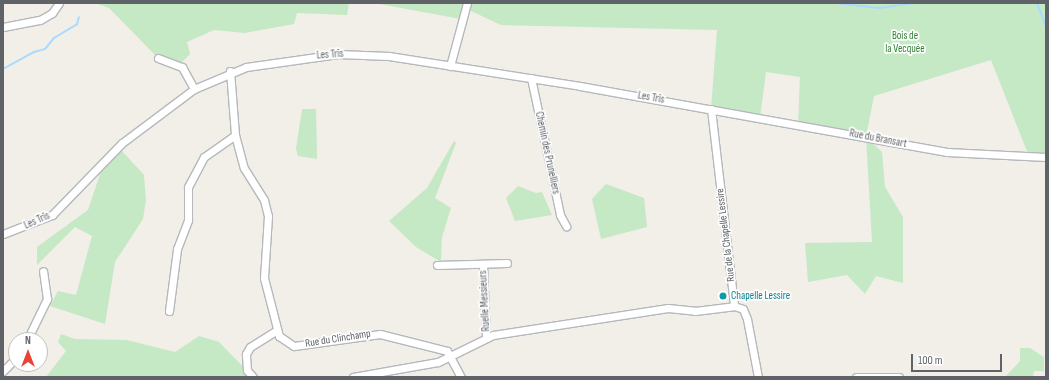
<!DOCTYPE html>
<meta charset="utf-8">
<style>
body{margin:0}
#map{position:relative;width:1049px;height:380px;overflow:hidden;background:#f1efe8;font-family:"Sofia Sans Condensed",sans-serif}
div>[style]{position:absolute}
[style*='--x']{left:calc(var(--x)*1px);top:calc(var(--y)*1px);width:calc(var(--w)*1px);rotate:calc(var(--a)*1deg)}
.green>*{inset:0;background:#c5e8c5}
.stream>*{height:2px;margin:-1px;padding:0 1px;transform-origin:1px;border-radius:1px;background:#aadaff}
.roads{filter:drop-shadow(1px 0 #b5b8bc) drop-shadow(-1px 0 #b5b8bc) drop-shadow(0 1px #b5b8bc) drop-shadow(0 -1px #b5b8bc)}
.street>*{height:7px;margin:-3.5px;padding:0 3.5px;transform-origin:3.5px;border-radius:3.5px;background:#fff}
.dots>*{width:11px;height:11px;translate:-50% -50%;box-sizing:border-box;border:2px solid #fff;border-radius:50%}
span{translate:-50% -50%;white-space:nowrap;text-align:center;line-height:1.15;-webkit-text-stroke:3.5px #fff;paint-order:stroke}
.park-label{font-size:11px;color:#348238}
.street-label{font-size:11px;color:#5f6368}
.culture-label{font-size:11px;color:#0d838f}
.left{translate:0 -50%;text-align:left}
.frame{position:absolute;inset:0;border:4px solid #5f6368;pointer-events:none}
.north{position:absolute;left:8px;top:332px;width:40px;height:40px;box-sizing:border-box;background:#fff;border:1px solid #bfc1c3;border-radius:50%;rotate:0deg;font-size:11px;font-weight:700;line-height:16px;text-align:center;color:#5f6368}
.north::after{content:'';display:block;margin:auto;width:14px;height:18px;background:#ea4335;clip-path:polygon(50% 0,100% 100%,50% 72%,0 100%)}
.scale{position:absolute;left:911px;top:354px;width:91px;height:18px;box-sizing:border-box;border:2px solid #5f6368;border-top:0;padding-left:5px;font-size:12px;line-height:14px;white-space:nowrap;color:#5f6368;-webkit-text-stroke:3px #fff;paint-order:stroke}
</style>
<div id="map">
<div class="green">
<div style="clip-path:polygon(95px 3px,349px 3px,347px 15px,297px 13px,294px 24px,245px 33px,214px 30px,187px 42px,190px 54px,179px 65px,158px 58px,109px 8px)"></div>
<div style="clip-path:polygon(374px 3px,466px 3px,461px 19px)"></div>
<div style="clip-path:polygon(468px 3px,1046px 3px,1046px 157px,1028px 154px,991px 60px,874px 96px,866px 137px,882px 152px,885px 187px,903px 217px,903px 283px,876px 276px,865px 294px,847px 275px,808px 282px,805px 243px,872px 242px,866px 137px,798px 125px,800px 77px,766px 72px,760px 118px,711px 109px,717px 30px,501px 25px,467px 9px)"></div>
<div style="clip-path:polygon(302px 109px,316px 109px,317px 159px,298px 156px,296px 149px)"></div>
<div style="clip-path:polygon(454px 141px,456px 143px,435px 198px,451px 208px,442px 237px,441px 262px,416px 247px,389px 221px,427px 188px)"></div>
<div style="clip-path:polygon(121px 150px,144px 175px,146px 200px,143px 219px,115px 262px,105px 324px,50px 306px,58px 291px,76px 295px,92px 236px,75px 227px,37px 265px,37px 247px,88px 210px,100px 174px)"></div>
<div style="clip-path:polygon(606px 184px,644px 198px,647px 227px,601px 239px,592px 199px)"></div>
<div style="clip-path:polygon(518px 186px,536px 193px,542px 192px,552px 215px,515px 221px,506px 198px)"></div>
<div style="clip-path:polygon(61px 334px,75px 339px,127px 340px,175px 352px,199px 336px,219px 342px,253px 377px,46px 377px,66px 351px,58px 342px)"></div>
<div style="clip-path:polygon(1020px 348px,1030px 348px,1044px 357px,1044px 371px,1034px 371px,1033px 377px,1005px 377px,1020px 361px)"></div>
</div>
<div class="stream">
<div style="--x:836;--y:3;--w:43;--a:6.6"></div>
<div style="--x:879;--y:8;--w:35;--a:-8"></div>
<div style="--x:1037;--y:3;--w:25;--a:69"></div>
<div style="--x:3;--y:69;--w:35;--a:-29"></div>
<div style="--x:34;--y:52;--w:11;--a:-15"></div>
<div style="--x:45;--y:49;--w:14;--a:-51"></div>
<div style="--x:54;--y:38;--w:27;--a:-31"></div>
<div style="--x:77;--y:24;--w:7;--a:-74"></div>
</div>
<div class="roads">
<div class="street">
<div style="--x:3;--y:27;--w:38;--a:-11"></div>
<div style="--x:40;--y:20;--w:14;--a:-30"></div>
<div style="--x:52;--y:13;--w:12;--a:-55"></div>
<div style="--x:158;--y:58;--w:26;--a:21"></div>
<div style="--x:182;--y:67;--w:25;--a:61"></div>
<div style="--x:450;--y:66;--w:65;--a:-74.9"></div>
<div style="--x:230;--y:71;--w:64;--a:85.5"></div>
<div style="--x:235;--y:135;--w:34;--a:75"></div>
<div style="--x:244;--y:168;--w:38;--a:58"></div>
<div style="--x:264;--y:200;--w:16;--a:76"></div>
<div style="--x:268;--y:216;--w:62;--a:93.7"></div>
<div style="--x:264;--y:278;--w:60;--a:75.5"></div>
<div style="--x:279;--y:336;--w:18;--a:34"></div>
<div style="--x:294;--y:346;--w:87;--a:-7.9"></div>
<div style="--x:380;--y:334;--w:69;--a:14.2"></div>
<div style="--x:447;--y:351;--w:30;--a:62"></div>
<div style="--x:531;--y:78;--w:140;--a:78"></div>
<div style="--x:560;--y:215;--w:13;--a:61"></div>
<div style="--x:711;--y:109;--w:198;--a:83.3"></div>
<div style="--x:734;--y:306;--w:9;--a:18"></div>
<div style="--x:743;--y:309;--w:11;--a:68"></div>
<div style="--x:747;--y:319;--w:59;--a:79.3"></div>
<div style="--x:3;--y:234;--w:53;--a:-21.2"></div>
<div style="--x:52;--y:215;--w:100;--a:-45.8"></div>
<div style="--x:122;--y:143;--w:90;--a:-36.9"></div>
<div style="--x:194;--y:89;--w:56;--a:-22.9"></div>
<div style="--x:246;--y:67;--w:93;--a:-8"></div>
<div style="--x:338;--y:54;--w:51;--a:2.2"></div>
<div style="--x:389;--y:56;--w:193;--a:8.9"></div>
<div style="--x:580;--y:86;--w:373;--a:10.2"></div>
<div style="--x:947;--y:152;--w:99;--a:2.9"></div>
<div style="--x:437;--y:265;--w:70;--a:-1.6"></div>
<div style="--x:483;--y:265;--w:73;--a:87.6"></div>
<div style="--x:169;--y:311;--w:63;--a:-82.6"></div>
<div style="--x:177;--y:249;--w:31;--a:-69"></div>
<div style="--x:188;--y:220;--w:33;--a:-90"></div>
<div style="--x:188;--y:187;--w:34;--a:-62"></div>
<div style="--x:204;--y:157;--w:38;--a:-35"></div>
<div style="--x:27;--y:340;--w:46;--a:-64"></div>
<div style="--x:47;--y:299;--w:28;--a:-98"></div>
<div style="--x:3;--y:371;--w:18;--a:-45"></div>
<div style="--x:253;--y:377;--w:9;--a:-131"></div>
<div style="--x:247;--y:370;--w:16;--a:-94"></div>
<div style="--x:246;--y:354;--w:8;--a:-60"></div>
<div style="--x:250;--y:347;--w:31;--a:-32"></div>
<div style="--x:353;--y:377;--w:86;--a:-10"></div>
<div style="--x:438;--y:362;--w:61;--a:-26.1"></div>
<div style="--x:493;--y:335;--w:177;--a:-8.8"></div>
<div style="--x:668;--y:308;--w:27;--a:6"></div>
<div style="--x:695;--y:311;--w:39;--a:-7"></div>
<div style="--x:856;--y:377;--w:43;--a:0"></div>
</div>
</div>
<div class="dots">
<div style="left:723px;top:296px;background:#0f9aa8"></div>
</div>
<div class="park-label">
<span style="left:905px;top:43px">Bois de<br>la Vecquée</span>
</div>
<div class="street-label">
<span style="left:330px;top:55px;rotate:-4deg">Les Trîs</span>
<span style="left:651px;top:98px;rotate:10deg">Les Trîs</span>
<span style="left:878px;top:139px;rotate:11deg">Rue du Bransart</span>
<span style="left:547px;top:153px;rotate:78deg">Chemin des Prunelliers</span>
<span style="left:37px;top:221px;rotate:-24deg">Les Trîs</span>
<span style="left:726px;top:235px;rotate:-97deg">Rue de la Chapelle Lessire</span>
<span style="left:485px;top:301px;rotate:-93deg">Ruelle Messieurs</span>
<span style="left:338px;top:339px;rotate:-9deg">Rue du Clinchamp</span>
</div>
<div class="culture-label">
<span class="left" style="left:731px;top:296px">Chapelle Lessire</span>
</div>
<div class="frame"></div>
<div class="north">N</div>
<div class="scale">100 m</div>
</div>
